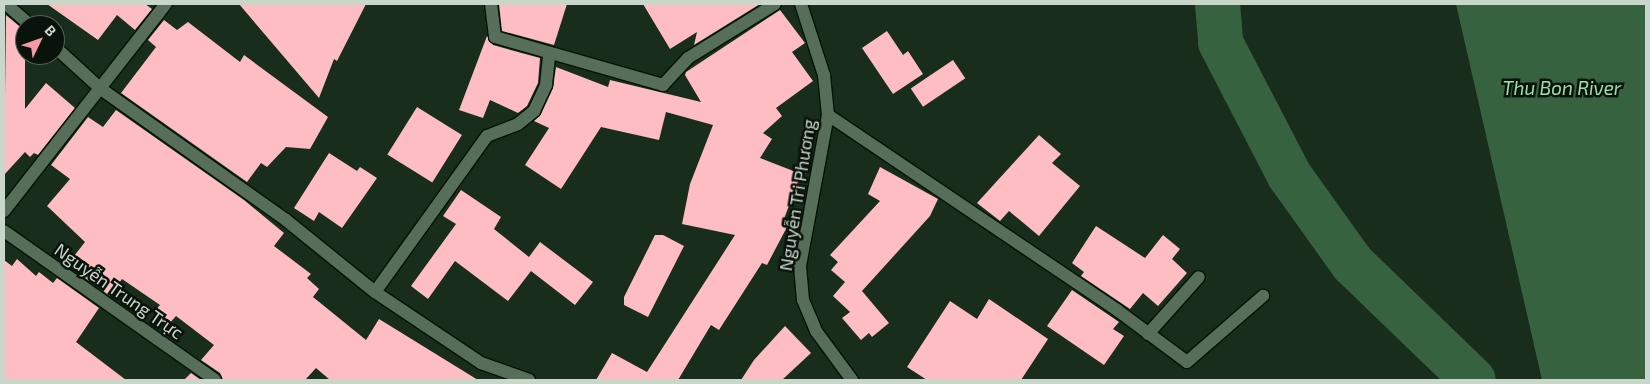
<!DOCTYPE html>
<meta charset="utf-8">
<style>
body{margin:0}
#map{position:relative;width:1650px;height:384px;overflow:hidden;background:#182d1c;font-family:"Exo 2",sans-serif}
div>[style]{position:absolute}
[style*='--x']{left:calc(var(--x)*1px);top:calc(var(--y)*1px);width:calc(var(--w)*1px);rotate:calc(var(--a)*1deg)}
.water>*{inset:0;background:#37623f}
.river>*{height:45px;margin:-22.5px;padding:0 22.5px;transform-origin:22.5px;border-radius:22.5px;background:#37623f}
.building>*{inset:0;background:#fdbdc2;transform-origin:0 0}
.roads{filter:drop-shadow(1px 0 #021506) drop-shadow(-1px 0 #021506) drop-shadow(0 1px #021506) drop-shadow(0 -1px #021506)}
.street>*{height:12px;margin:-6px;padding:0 6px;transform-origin:6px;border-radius:6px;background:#576e5a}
span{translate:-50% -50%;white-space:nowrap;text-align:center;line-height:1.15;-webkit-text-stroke:5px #0a130b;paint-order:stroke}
.street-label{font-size:18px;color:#c9d6ca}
.water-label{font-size:19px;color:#9be0a7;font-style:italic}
.frame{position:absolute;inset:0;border:5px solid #c9d6ca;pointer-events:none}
.north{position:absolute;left:15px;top:15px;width:50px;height:50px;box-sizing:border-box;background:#0a130b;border:1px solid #566157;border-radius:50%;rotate:48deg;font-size:14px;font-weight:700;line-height:20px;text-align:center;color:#c9d6ca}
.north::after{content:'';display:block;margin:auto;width:18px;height:22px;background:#f49aa3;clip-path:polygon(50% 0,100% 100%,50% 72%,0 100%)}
</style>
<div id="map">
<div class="water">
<div style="clip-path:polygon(1456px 4px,1646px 4px,1646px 380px,1542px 380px)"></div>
</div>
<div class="river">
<div style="--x:1217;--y:4;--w:38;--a:85"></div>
<div style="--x:1220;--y:42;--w:150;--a:62.6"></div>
<div style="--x:1289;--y:175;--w:108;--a:54.4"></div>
<div style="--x:1352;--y:263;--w:168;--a:44"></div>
</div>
<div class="building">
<div style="clip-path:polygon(47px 4px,145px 4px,152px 9px,135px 30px,117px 15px,98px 40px)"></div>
<div style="clip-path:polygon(239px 4px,366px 4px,337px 61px,334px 59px,319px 98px)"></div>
<div style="clip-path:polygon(499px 4px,567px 4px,554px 45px,502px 31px)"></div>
<div style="clip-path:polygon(643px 4px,760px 4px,694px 45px,697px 32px,670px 49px)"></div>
<div style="clip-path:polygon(780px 10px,805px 43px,792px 52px,813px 81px,776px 108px,782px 116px,763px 133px,772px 139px,760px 158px,801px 174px,782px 224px,787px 227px,767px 265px,762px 263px,719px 330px,711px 325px,678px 380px,596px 380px,612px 353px,647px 372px,735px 235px,682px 224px,690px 184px,713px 125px,666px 112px,659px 140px,601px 127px,561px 189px,525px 165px,549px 128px,534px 121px,541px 114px,553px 88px,556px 67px,608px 87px,610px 80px,701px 102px,685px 75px,686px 72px)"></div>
<div style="clip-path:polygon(6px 15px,25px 31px,25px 109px,46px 83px,75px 108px,38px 155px,34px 153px,30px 157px,25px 152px,4px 175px)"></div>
<div style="clip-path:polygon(164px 20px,177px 30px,188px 22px,240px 62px,244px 55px,328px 117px,310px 149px,286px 147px,267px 167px,261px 163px,247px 182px,121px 93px,156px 47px,148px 40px)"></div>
<div style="clip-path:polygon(887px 31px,903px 55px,908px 51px,923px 74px,893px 94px,862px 48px)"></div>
<div style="clip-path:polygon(487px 36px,493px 45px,540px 58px,538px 83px,527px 106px,518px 113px,490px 100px,483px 118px,459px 110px)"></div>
<div style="left:953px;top:60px;width:22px;height:51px;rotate:56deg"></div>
<div style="left:417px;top:107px;width:53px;height:56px;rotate:32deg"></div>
<div style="clip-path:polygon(116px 110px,244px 200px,284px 233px,274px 246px,311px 274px,307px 278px,319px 289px,313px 297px,366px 340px,379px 319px,478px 380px,330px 380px,316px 368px,305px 380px,223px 380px,220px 373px,201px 360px,214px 345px,176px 316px,169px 324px,154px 312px,160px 305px,122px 279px,110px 296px,67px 265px,85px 242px,47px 206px,70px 179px,51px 165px,88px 117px,103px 127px)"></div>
<div style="clip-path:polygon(1039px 135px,1061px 154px,1052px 163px,1080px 186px,1039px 236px,1009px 211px,1000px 221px,977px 203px)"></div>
<div style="clip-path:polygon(329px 153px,357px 171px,360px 167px,377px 178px,342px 228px,319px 212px,314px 221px,294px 208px)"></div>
<div style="clip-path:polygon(880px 167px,938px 199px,930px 216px,862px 291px,889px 323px,872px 337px,869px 333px,861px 340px,842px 318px,850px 312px,833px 296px,845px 282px,831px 270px,838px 262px,830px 255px,880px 201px,868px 194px)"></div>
<div style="clip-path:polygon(461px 190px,501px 217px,494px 229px,529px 257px,540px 242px,593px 282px,575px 305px,531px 271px,508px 301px,455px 261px,428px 299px,411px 286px,456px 224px,443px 216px)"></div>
<div style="clip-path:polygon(1096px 226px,1145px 258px,1163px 235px,1180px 249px,1172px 259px,1187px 273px,1158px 306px,1143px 293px,1130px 309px,1081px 276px,1084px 272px,1072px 263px)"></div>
<div style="clip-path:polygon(655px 235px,663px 235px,684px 246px,648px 317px,624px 305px,624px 297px)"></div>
<div style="clip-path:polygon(17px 259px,36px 276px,39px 272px,53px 283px,57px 278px,99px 308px,76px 342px,126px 380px,4px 380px,4px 260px,12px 266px)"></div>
<div style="clip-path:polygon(1072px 290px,1119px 322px,1113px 329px,1124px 336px,1104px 365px,1047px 326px)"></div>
<div style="clip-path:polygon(989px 299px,1048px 339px,1021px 380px,927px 380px,907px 367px,950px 301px,977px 319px)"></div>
<div style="clip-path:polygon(785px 326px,811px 353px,782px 380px,741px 380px,754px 360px)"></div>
<div style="clip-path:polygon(191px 373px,201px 380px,184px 380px)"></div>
</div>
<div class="roads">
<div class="street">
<div style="--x:6;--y:4;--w:32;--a:41"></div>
<div style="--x:491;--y:4;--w:33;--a:83"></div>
<div style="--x:495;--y:37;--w:175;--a:15.9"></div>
<div style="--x:663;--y:85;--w:37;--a:-47"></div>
<div style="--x:688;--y:58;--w:102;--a:-31.8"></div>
<div style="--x:801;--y:4;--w:75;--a:72.1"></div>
<div style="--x:824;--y:75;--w:40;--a:84.3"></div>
<div style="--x:828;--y:115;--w:154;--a:100.5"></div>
<div style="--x:800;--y:266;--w:34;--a:85"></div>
<div style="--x:803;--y:300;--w:34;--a:67"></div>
<div style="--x:816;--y:331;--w:61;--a:53.7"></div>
<div style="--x:55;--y:47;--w:62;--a:42.4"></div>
<div style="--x:101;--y:89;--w:227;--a:35.3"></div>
<div style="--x:286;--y:220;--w:114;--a:39"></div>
<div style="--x:375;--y:292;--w:128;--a:33.8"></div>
<div style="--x:481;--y:363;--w:51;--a:19.5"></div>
<div style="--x:828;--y:115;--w:349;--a:34"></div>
<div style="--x:1117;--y:310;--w:87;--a:36.6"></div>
<div style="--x:1187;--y:362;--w:101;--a:-41"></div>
<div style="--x:4;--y:211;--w:263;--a:-52"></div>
<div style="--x:4;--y:231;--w:258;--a:35.2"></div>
<div style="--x:375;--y:292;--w:192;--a:-54.3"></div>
<div style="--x:487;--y:136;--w:33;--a:-21"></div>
<div style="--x:518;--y:124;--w:21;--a:-39"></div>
<div style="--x:534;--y:111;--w:29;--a:-65"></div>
<div style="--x:546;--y:85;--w:31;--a:-84"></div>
<div style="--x:1148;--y:334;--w:76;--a:-48.2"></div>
</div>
</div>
<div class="street-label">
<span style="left:797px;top:195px;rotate:-81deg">Nguyễn Tri Phương</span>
<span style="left:119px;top:291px;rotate:35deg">Nguyễn Trung Trực</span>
</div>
<div class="water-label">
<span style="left:1562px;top:88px">Thu Bon River</span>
</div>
<div class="frame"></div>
<div class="north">B</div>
</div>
